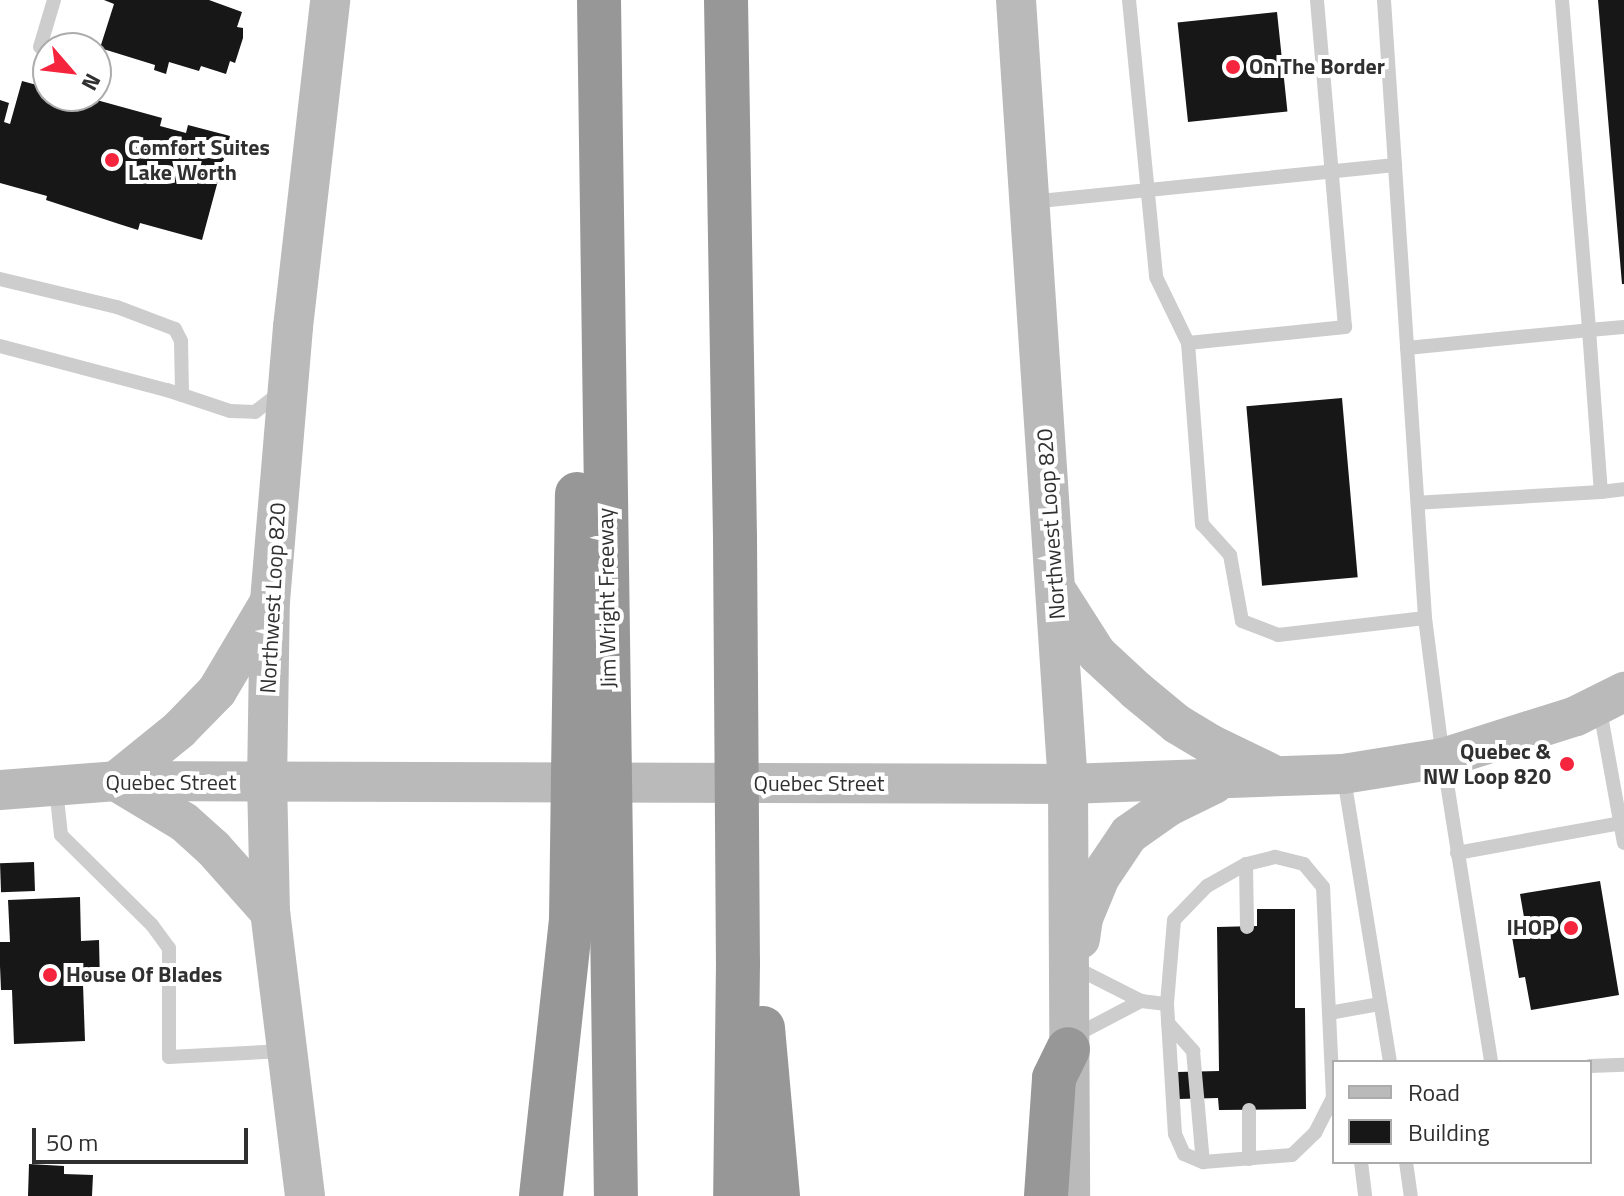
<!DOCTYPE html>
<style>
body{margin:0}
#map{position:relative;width:1624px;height:1196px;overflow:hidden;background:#fff;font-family:"Titillium Web",sans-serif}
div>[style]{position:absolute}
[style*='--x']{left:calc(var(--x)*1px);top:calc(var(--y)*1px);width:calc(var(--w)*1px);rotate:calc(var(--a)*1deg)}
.building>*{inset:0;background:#171717;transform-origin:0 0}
.lane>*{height:14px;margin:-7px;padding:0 7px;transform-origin:7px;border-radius:7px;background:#cdcdcd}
.secondary>*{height:40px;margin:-20px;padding:0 20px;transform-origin:20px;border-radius:20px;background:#bababa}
.highway>*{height:44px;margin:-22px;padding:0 22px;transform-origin:22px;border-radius:22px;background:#979797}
.dots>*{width:22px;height:22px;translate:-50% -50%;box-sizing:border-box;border:4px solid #fff;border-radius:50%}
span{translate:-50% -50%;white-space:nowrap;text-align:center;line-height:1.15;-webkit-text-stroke:8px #fff;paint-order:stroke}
.poi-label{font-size:22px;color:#303030;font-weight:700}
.left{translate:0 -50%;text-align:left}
.right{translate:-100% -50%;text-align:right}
.street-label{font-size:22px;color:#303030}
.legend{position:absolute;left:1332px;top:1060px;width:260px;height:104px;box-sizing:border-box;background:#fff;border:2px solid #acacac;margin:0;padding:10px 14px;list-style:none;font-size:24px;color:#303030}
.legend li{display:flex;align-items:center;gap:16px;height:40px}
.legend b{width:40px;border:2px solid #acacac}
.north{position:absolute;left:32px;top:32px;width:80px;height:80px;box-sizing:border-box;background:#fff;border:2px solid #acacac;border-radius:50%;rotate:118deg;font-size:22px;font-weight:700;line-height:32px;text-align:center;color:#303030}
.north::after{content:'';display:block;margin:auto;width:28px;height:36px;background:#f4253d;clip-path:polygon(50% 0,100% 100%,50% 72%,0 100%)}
.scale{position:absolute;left:32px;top:1128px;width:216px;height:36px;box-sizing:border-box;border:4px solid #303030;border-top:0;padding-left:10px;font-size:24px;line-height:28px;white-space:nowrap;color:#303030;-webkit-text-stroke:6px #fff;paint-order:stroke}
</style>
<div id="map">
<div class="building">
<div style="clip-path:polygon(104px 0,209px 0,242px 12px,237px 27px,243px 28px,243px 38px,235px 63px,230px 61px,226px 74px,201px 66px,199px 71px,169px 62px,166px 74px,154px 70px,155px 65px,100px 48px,114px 4px)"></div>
<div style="clip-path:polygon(1598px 0,1624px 0,1624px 284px,1622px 284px)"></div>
<div style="left:1277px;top:12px;width:100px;height:100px;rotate:84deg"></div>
<div style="clip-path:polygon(22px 81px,48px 88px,48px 96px,60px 96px,91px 107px,93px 99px,162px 118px,160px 126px,186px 133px,188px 125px,230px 136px,202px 240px,140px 223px,138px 230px,119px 224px,46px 200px,47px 196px,0 183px,0 100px,9px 103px,4px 122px,10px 124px)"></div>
<div style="left:1342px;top:398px;width:180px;height:96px;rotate:85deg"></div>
<div style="left:34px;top:862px;width:29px;height:34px;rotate:88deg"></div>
<div style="clip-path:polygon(1600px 881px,1619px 995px,1531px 1010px,1525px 977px,1519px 978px,1510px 925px,1525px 923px,1520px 894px)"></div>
<div style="clip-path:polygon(80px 897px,81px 941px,99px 940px,100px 984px,83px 984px,85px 1041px,14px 1044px,12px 990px,1px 990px,0 966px,0 942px,10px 942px,8px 900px)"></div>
<div style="clip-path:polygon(1257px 909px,1295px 909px,1295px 1008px,1305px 1008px,1306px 1109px,1219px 1110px,1218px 1098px,1178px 1099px,1177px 1072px,1219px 1071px,1217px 927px,1257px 926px)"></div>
<div style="clip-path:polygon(29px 1164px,64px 1166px,64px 1174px,93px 1175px,92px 1196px,28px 1196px)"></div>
</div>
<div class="lane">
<div style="--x:1129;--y:0;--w:278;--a:84.4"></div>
<div style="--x:1156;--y:277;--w:73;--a:64.1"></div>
<div style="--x:1188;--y:343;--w:182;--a:85.6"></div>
<div style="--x:1202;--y:524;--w:42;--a:47.9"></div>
<div style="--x:1230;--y:555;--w:67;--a:79.7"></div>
<div style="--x:1242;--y:621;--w:39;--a:21"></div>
<div style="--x:1278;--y:635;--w:148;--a:-6.6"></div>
<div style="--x:1384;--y:0;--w:619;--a:86.2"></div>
<div style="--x:1425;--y:618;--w:141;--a:82.7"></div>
<div style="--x:1443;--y:758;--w:308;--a:81"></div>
<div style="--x:1562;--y:0;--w:331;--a:85.3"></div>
<div style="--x:1589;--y:330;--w:35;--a:-5"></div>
<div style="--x:40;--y:47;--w:49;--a:-73.4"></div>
<div style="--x:1030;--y:202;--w:367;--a:-5.8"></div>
<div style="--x:0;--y:279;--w:120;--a:13.5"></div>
<div style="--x:117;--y:307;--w:62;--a:20.8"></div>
<div style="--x:175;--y:329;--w:13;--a:63"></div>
<div style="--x:181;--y:341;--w:54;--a:88.9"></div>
<div style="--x:1188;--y:343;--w:158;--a:-5.8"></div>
<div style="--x:1345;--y:327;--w:328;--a:-94.9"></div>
<div style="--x:0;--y:346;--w:173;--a:14.8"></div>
<div style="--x:167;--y:390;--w:66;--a:18.4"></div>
<div style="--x:230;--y:411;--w:25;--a:2"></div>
<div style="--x:255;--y:412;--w:31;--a:-38"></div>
<div style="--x:1407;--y:348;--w:183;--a:-5.6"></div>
<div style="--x:1589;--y:330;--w:162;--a:85.8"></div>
<div style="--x:1601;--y:492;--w:183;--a:176.6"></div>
<div style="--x:1601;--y:492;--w:23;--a:-7"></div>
<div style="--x:1600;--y:710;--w:135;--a:79.8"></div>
<div style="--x:1344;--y:778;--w:288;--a:80.8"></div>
<div style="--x:56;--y:789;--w:46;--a:83.8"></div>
<div style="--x:61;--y:835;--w:128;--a:44.7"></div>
<div style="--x:152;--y:925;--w:29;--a:54"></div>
<div style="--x:169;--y:948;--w:109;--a:90"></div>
<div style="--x:169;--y:1057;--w:115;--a:-3"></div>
<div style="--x:1457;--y:853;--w:166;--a:-10.4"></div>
<div style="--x:1246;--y:864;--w:63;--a:89.1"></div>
<div style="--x:1076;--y:968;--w:73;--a:26.9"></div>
<div style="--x:1141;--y:1001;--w:26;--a:7"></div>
<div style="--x:1167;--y:1004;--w:130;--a:86.5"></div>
<div style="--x:1175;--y:1134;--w:22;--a:66"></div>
<div style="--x:1184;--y:1154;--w:21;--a:23"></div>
<div style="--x:1203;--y:1162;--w:89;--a:-4.5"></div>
<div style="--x:1292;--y:1155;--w:32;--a:-44"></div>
<div style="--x:1315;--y:1133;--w:39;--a:-63"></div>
<div style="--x:1333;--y:1098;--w:211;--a:-92.7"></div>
<div style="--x:1323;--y:887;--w:30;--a:-130"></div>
<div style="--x:1304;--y:864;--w:30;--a:-166"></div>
<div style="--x:1275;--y:857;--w:30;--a:166"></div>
<div style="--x:1246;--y:864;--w:45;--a:150.6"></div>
<div style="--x:1207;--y:886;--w:47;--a:134.1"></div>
<div style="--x:1174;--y:920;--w:84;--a:94.8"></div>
<div style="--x:1329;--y:1013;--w:52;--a:-10"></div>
<div style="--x:1168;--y:1023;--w:38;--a:48"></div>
<div style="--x:1193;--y:1051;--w:111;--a:84.9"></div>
<div style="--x:1074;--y:1036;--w:76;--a:-27.6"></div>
<div style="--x:1590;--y:1066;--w:34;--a:-2"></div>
<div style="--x:1249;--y:1110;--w:49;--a:90"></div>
<div style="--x:1361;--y:1162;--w:34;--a:83"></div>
<div style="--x:1406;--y:1162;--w:34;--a:82"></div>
</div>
<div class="secondary">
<div style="--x:1016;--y:0;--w:786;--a:86.21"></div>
<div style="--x:1068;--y:784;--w:412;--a:89.7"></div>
<div style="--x:1058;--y:593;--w:72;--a:57.4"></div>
<div style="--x:1097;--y:654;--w:54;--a:42.8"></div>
<div style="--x:1137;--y:691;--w:52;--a:39.5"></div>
<div style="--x:1177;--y:724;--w:39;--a:31"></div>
<div style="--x:1210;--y:744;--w:67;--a:25.8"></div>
<div style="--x:268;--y:605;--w:100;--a:120.7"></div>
<div style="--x:217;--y:691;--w:54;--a:134.3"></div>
<div style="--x:179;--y:730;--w:81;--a:141"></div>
<div style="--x:116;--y:781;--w:79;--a:31.1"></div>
<div style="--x:184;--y:822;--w:39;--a:42"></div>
<div style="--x:213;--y:848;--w:86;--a:48.3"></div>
<div style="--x:0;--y:790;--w:116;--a:-4.4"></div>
<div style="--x:116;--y:781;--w:952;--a:0.18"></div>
<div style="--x:1068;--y:784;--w:275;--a:-2.1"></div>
<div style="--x:1343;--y:774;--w:101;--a:-9.1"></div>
<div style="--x:1443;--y:758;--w:139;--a:-17.5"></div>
<div style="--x:1576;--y:716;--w:54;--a:-26.6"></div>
<div style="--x:1080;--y:939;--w:21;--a:-82"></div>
<div style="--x:1083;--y:918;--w:44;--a:-67.5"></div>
<div style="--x:1100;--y:877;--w:52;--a:-56"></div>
<div style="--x:1129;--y:834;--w:49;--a:-35"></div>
<div style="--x:1169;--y:806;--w:50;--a:-26.1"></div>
<div style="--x:305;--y:1196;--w:286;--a:-97"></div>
<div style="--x:270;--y:912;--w:128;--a:-91.3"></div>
<div style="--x:267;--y:784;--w:183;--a:-89.1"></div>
<div style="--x:270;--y:601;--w:275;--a:-85.2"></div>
<div style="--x:293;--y:327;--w:329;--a:-83.5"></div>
</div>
<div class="highway">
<div style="--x:599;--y:0;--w:1196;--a:89.19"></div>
<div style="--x:726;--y:0;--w:538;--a:89.04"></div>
<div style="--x:735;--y:538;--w:425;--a:89.6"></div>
<div style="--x:738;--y:963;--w:233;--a:90.7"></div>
<div style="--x:763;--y:1028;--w:169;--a:84.9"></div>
<div style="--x:541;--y:1196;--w:278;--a:-83.8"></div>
<div style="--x:571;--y:920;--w:426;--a:-89.2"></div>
<div style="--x:1046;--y:1196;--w:118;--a:-86.1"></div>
<div style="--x:1054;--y:1078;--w:32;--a:-64"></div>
</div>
<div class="dots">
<div style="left:1233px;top:67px;background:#f4253d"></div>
<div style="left:112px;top:160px;background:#f4253d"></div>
<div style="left:1567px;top:764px;background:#f4253d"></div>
<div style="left:1571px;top:928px;background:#f4253d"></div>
<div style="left:50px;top:975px;background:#f4253d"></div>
</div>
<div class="poi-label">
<span class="left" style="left:1249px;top:67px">On The Border</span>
<span class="left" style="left:128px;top:160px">Comfort Suites<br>Lake Worth</span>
<span class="right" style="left:1551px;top:764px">Quebec &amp;<br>NW Loop 820</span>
<span class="right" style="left:1555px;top:928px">IHOP</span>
<span class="left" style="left:66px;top:975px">House Of Blades</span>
</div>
<div class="street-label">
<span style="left:1051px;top:524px;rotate:-94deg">Northwest Loop 820</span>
<span style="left:273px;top:598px;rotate:-87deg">Northwest Loop 820</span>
<span style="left:607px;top:598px;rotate:-91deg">Jim Wright Freeway</span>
<span style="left:171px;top:783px">Quebec Street</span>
<span style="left:819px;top:784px">Quebec Street</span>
</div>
<ul class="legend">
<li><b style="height:10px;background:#bababa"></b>Road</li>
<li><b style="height:22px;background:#171717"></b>Building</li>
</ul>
<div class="north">N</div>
<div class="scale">50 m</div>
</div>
